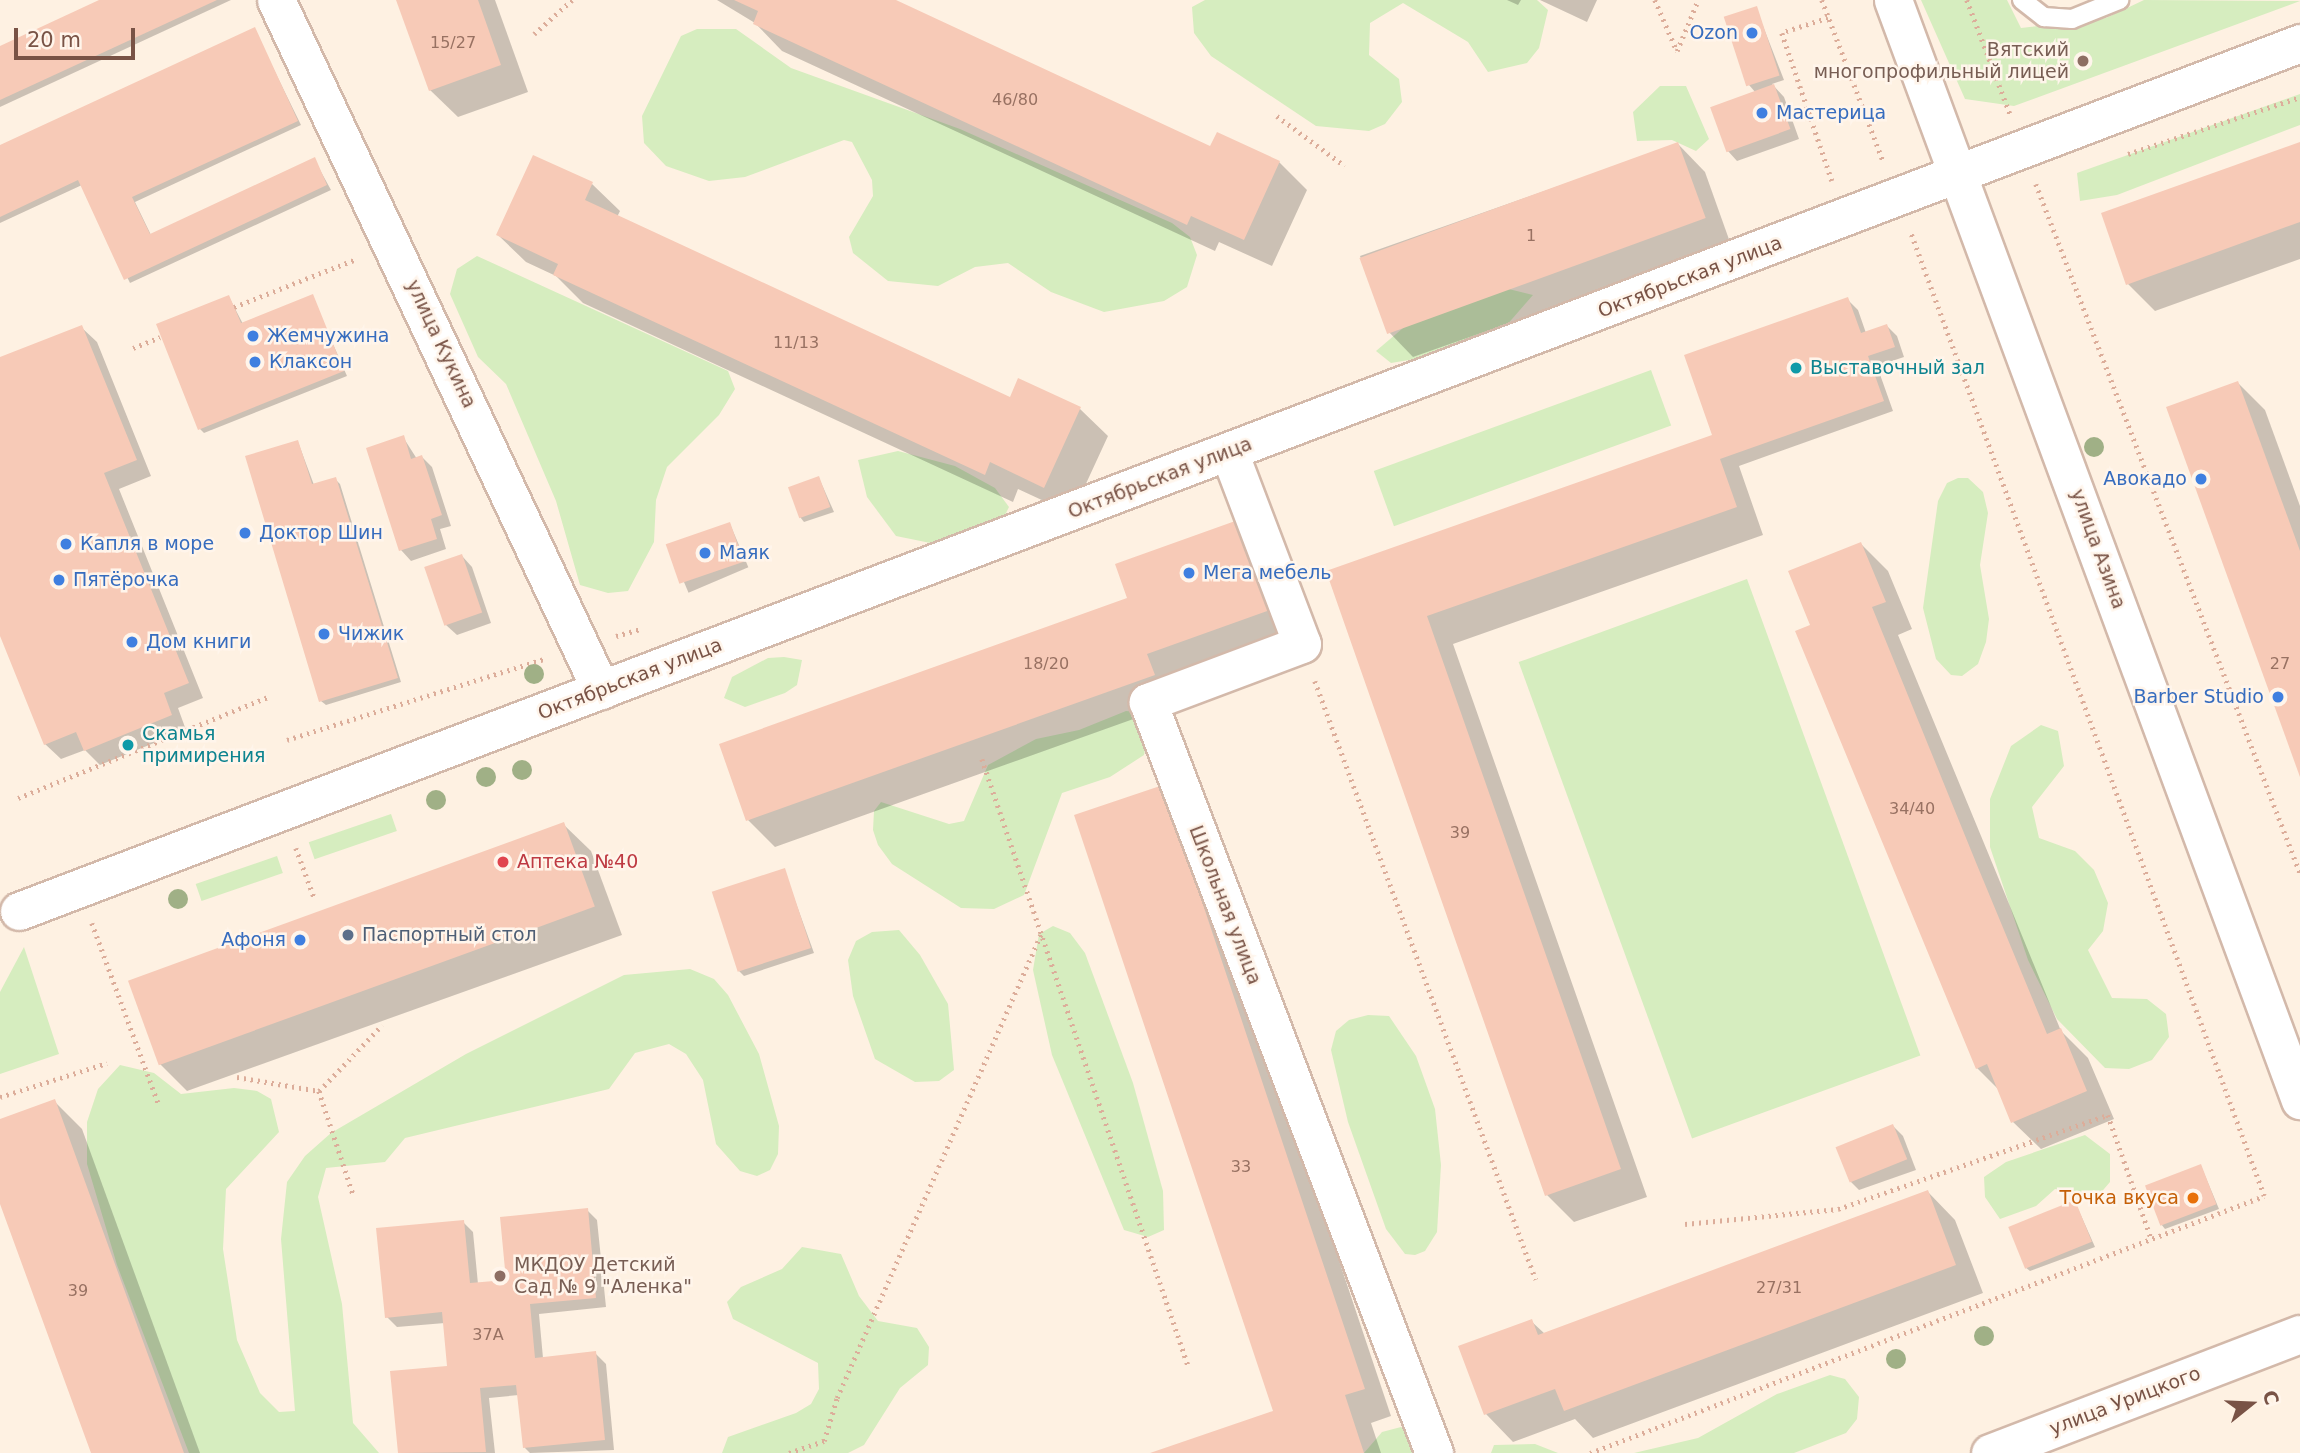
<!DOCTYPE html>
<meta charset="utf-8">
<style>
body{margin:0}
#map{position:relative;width:2300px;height:1453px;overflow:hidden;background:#fef1e2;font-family:"DejaVu Sans",sans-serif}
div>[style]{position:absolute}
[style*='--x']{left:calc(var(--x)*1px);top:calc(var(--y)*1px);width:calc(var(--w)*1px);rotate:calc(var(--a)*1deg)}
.green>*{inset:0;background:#d6edbf;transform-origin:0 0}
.shadow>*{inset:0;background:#0003;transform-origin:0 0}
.building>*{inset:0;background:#f7cab7;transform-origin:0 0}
.path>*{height:4.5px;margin-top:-2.25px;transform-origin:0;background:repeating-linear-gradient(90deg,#dcad9a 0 2px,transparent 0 7px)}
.roads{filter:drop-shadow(2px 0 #d3b9aa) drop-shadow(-2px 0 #d3b9aa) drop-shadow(0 2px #d3b9aa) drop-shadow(0 -2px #d3b9aa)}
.lane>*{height:18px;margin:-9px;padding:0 9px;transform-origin:9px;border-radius:9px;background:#fff}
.street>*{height:37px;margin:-18.5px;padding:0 18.5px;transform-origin:18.5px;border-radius:18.5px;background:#fff}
.trees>*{width:20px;height:20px;margin:-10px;border-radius:50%;background:#a0b086}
.dots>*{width:19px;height:19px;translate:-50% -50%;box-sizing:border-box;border:4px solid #fff5eb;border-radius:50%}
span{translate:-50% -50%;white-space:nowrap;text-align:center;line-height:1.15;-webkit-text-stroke:5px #fff5eb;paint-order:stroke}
.number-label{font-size:16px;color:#987162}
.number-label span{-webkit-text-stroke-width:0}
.shop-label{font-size:19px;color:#366cbe}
.right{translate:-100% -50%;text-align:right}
.left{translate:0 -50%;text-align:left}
.education-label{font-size:19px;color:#785e54}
.street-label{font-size:19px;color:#795346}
.culture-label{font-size:19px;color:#0d838f}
.health-label{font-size:19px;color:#be3a42}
.service-label{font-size:19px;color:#4e5e75}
.food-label{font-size:19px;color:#c56008}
.north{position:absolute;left:2216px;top:1369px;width:70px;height:70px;-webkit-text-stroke:5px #fff5eb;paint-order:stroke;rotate:72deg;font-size:19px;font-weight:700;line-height:28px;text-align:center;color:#795346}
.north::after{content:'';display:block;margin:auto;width:24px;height:32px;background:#795346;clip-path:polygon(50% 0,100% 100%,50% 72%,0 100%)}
.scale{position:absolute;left:14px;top:28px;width:121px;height:32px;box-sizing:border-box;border:4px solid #795346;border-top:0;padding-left:9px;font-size:21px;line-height:24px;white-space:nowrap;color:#795346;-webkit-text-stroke:5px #fff5eb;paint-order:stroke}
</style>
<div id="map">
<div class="green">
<div style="clip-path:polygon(1205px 0,1537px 0,1548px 10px,1539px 48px,1527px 63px,1488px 72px,1468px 42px,1403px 3px,1370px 23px,1369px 55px,1399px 79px,1402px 102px,1385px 124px,1369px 131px,1316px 126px,1211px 56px,1194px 33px,1192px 7px)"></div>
<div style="clip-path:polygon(1921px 0,2007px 0,2021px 28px,2106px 18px,2144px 0,2300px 1px,2014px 106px,1965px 99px)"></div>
<div style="clip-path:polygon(697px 29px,736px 29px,791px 68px,960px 129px,1172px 223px,1190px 237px,1197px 255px,1187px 287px,1164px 301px,1104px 312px,1051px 292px,1008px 263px,975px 267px,938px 286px,888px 281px,853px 253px,849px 237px,873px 196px,872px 180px,852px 142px,844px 140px,745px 177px,709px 181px,666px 166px,644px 143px,642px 116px,681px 36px)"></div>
<div style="clip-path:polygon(1660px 86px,1686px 86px,1709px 139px,1696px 151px,1672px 140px,1637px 141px,1633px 112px)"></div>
<div style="clip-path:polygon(2300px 94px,2300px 125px,2117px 195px,2080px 201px,2077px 173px)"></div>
<div style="clip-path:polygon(477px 256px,728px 371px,735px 389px,719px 415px,667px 467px,656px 500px,654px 542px,628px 591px,608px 593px,580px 585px,556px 501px,506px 384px,478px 357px,450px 294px,457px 269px)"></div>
<div style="clip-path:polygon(1480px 282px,1533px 295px,1499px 334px,1451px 353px,1391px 363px,1376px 351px,1423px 311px)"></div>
<div style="left:1651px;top:370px;width:59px;height:295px;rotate:70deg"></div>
<div style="clip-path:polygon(898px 451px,955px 466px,995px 488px,1009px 507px,997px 531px,955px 548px,896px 536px,867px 497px,858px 460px)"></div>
<div style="clip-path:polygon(1958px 478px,1968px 478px,1983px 492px,1988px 513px,1980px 565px,1989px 619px,1986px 642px,1978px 664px,1962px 676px,1951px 675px,1936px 659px,1923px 608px,1938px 501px,1947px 483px)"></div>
<div style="left:1747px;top:579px;width:507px;height:243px;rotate:70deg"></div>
<div style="clip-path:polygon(784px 657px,802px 660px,797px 685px,785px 693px,745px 707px,724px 698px,732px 677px,768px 658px)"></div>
<div style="clip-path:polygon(1126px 711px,1136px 712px,1150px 725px,1144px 755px,1110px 777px,1062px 793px,1024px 895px,994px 909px,961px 908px,892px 864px,878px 845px,873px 830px,874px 811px,881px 802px,949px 824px,964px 821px,988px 765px,1036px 739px,1079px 730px)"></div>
<div style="clip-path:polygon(2041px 725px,2058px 731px,2064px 766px,2032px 807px,2039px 838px,2075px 851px,2094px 870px,2108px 903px,2103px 931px,2088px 950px,2112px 998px,2147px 999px,2166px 1014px,2169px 1037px,2152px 1060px,2129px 1069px,2105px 1068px,2057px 1019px,2028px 960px,1990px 847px,1990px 799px,2011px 746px)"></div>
<div style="left:391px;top:814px;width:18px;height:87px;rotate:71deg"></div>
<div style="left:277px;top:856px;width:18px;height:86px;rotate:71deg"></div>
<div style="clip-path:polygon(1053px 926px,1070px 933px,1085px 953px,1133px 1083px,1163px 1191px,1164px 1230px,1148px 1237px,1124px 1230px,1052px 1055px,1033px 970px,1039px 934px)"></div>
<div style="clip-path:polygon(899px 930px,920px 955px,948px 1004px,954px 1070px,939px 1081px,915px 1082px,875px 1059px,853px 996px,848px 960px,856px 941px,872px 932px)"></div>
<div style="clip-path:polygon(24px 947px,59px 1054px,0 1074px,0 992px)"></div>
<div style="clip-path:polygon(690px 969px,714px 979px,728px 995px,759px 1054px,779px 1126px,778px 1154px,770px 1170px,757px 1176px,740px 1171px,716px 1144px,703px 1080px,686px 1054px,669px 1044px,635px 1053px,609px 1089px,405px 1138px,385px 1162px,326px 1168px,318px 1197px,342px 1304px,353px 1423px,379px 1453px,189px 1453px,117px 1265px,87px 1164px,87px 1122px,98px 1089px,120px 1065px,154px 1073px,181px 1094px,234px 1088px,257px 1091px,271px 1099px,279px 1132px,226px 1189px,223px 1249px,237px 1340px,260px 1393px,279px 1412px,295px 1411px,281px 1239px,287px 1182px,305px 1156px,331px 1133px,466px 1054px,624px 975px)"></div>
<div style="clip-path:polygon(1368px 1015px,1389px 1016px,1416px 1056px,1435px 1109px,1441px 1165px,1437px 1232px,1425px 1251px,1415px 1255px,1405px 1254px,1386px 1229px,1348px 1122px,1331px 1050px,1336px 1031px,1349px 1020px)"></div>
<div style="clip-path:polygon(2085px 1135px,2110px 1154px,2110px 1182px,2098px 1196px,2055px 1189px,2036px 1206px,2000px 1219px,1985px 1197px,1984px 1177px,2006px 1162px)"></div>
<div style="clip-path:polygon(802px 1247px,841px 1254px,859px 1296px,878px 1321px,917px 1328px,929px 1347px,928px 1365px,900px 1388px,864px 1445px,848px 1453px,722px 1453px,728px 1437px,796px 1413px,811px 1404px,819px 1389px,818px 1363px,733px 1319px,727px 1302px,741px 1287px,782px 1269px)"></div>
<div style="clip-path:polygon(1830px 1375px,1845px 1379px,1859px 1397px,1857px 1419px,1846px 1433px,1794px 1453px,1634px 1453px,1698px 1438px,1777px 1394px)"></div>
<div style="clip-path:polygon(1401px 1427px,1415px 1436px,1418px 1453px,1364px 1453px,1382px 1432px)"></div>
<div style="clip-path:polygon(1535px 1444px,1558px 1453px,1491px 1453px,1494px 1445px)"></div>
</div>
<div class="shadow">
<div style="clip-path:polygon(103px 0,231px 0,0 107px,0 48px)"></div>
<div style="clip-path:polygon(398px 0,495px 0,528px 92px,458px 117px,430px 90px)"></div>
<div style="clip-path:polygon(717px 0,892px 0,1211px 148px,1279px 162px,1307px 190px,1272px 266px,1219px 242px,1215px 251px,782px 51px,755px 23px)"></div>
<div style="clip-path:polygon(1507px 0,1521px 0,1518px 5px)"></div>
<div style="clip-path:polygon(1540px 0,1597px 0,1587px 22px)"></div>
<div style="clip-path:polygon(1756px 8px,1784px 80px,1772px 84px,1784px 97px,1799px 139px,1737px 161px,1727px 150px,1756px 93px,1749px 85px,1726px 18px)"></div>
<div style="clip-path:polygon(254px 29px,301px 125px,135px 202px,151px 235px,314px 159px,331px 190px,130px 283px,82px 185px,0 223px,0 147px)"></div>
<div style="clip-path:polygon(2300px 143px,2300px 259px,2155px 311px,2128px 284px)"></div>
<div style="clip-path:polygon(1678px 144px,1705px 172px,1731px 245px,1413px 357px,1386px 329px,1360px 256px)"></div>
<div style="clip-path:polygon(592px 184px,620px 211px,617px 217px,1011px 399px,1019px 380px,1080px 409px,1108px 436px,1072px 514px,1018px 489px,1013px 502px,583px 303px,556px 276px,526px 262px,498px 235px)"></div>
<div style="clip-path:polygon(312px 296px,347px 376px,204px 433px,200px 429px,229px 297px,243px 324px)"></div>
<div style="clip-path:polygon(1847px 299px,1858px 310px,1866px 333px,1887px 326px,1897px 336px,1904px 357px,1877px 366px,1893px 411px,1739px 466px,1763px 535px,1453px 644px,1647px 1197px,1574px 1222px,1547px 1195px,1328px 572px,1712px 437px)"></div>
<div style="clip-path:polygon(81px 327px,97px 342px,151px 476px,119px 489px,203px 698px,178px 708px,186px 730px,100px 765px,85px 750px,61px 759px,45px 744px,0 631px,0 359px)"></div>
<div style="clip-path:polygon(2238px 383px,2265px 410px,2300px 506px,2300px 772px)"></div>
<div style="clip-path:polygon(403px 437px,417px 459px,422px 457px,432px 467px,451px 526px,440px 529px,446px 549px,411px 561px,401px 550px,368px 449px)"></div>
<div style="clip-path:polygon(298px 442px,314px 485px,335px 479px,340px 484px,401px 682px,326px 705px,321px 701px)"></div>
<div style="clip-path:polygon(819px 478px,834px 512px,804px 522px,800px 517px)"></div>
<div style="clip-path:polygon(1238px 522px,1297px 637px,1181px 702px,775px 847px,748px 820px,1129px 599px)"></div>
<div style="left:730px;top:524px;width:47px;height:65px;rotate:67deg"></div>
<div style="clip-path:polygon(1861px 544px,1888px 571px,1912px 629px,1898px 635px,2005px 894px,2061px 1031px,2088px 1058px,2114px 1119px,2041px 1149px,2013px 1122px,2001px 1092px,1977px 1068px,1812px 626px)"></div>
<div style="clip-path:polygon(462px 556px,472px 567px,491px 623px,457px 635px,446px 625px)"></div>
<div style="clip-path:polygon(1190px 815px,1391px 1416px,1371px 1423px,1381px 1453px,1154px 1453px,1275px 1412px,1076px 816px)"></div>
<div style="clip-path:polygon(563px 824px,591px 851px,622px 935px,187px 1091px,159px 1063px)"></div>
<div style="clip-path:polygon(784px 870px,814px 953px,744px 976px,739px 971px)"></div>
<div style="clip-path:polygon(54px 1101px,82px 1129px,200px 1453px,93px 1453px,0 1199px,0 1121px)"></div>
<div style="clip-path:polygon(1893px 1126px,1903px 1136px,1916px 1170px,1859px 1190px,1849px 1180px)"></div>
<div style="clip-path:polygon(2201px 1166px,2219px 1209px,2165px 1229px,2161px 1224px)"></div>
<div style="clip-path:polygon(1928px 1192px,1955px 1220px,1983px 1293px,1593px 1438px,1575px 1419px,1513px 1442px,1486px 1414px,1461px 1347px,1531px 1321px,1545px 1334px)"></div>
<div style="clip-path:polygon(2075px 1202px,2095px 1247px,2030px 1271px,2025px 1267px)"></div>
<div style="clip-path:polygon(587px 1210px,597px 1220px,606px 1307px,539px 1314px,543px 1358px,595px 1353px,606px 1364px,614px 1450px,530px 1453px,525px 1448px,519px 1395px,489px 1398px,495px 1453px,400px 1453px,392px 1373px,449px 1367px,445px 1323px,397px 1327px,387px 1317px,463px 1222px,473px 1232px,478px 1284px,508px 1281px)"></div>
</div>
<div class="building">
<div style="clip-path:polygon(99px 0,217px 0,0 100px,0 46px)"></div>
<div style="clip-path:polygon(396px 0,478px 0,501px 65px,429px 91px)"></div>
<div style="clip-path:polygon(734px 0,896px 0,1210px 146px,1217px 132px,1280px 161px,1244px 240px,1191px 216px,1187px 225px,753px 24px,758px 11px)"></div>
<div style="left:1757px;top:6px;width:73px;height:35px;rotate:72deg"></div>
<div style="clip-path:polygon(255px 27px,298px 121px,132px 197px,150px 234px,315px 157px,327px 185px,124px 280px,78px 180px,0 217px,0 145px)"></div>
<div style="left:1774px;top:84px;width:48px;height:68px;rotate:70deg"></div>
<div style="left:1678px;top:142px;width:81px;height:339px;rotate:70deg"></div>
<div style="clip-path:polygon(2300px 142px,2300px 222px,2126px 285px,2101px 213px)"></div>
<div style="clip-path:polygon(533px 155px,593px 182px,585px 200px,1010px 397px,1018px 378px,1081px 407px,1044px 488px,990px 462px,985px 475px,553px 275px,558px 264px,496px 235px)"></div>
<div style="clip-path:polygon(313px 294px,344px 371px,198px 430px,156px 324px,229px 295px,241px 323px)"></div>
<div style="clip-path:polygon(1848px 297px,1861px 333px,1887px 324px,1895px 347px,1868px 356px,1884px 401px,1720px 459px,1737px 507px,1427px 616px,1621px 1169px,1545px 1196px,1326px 571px,1712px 435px,1684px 355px)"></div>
<div style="clip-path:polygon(82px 325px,137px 460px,104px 473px,189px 683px,164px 693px,172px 715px,84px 751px,76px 732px,44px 745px,0 636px,0 357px)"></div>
<div style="clip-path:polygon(2238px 381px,2300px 551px,2300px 777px,2166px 407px)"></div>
<div style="clip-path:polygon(404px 435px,411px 459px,422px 455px,442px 515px,431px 519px,437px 539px,399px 551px,366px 448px)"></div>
<div style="clip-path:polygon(298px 440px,312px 484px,336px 477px,398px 678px,319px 702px,245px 456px)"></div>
<div style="left:819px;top:476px;width:33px;height:33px;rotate:70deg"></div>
<div style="clip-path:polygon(1238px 520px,1270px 610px,1147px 654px,1155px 675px,746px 821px,719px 744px,1127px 598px,1115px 564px)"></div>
<div style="left:730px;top:522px;width:42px;height:68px;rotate:71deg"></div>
<div style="clip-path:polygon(1861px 542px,1886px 602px,1872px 607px,1977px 865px,2047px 1034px,2061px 1028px,2087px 1091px,2011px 1123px,1987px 1064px,1976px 1069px,1795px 631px,1810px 625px,1788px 571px)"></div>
<div style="left:462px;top:554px;width:62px;height:40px;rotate:71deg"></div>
<div style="clip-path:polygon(1163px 785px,1365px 1389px,1345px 1395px,1364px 1453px,1150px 1453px,1273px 1411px,1074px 815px)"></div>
<div style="left:564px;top:822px;width:90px;height:464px;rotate:70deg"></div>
<div style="left:785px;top:868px;width:84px;height:77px;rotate:72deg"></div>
<div style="clip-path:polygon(55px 1099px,140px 1333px,184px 1453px,91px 1453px,0 1204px,0 1119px)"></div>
<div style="left:1893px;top:1124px;width:38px;height:62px;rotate:68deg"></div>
<div style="left:2201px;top:1164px;width:43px;height:60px;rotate:69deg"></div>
<div style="clip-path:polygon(1928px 1190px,1956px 1265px,1564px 1411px,1555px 1389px,1484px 1415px,1458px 1346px,1532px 1319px,1538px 1335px)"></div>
<div style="left:2075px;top:1200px;width:45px;height:72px;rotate:68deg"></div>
<div style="clip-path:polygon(588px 1208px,596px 1298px,530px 1304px,535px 1358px,596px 1351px,605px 1440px,523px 1448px,516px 1385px,480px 1388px,486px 1452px,398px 1453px,390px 1371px,447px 1366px,442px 1312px,385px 1318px,376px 1228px,464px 1220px,470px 1283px,506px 1280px,500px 1217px)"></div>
</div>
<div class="path">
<div style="--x:1655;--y:0;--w:56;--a:66.7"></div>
<div style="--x:1822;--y:0;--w:172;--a:69.2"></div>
<div style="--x:1967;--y:0;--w:122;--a:69.3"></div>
<div style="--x:1828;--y:18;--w:48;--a:161.9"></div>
<div style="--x:1782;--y:33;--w:156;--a:71.3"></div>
<div style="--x:534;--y:34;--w:51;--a:-41.8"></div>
<div style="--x:1677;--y:51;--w:55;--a:-67.6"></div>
<div style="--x:1277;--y:116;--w:84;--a:36.3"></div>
<div style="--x:2128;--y:154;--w:181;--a:-18.3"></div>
<div style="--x:2036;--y:184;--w:738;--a:69.03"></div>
<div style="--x:234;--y:307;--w:129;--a:-21.4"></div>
<div style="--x:133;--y:348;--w:29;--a:-22"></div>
<div style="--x:616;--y:636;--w:26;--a:-16"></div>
<div style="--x:1315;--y:681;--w:638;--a:69.75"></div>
<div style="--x:287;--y:740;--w:269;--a:-17.5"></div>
<div style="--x:982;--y:759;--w:643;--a:71.23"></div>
<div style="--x:18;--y:798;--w:272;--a:-22"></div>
<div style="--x:296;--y:848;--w:52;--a:69.8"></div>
<div style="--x:92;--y:923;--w:194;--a:69.8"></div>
<div style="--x:237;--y:1077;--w:83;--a:9.7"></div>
<div style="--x:319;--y:1091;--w:91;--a:-46.3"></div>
<div style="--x:319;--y:1091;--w:108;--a:71.7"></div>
<div style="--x:0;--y:1097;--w:112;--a:-17.6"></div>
<div style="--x:1685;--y:1224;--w:154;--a:-5.6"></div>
<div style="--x:1838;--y:1209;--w:286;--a:-19.2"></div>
<div style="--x:2108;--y:1115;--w:130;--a:70.7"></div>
<div style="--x:789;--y:1453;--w:37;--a:-19"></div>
<div style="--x:824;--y:1441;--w:45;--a:-73.2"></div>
<div style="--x:837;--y:1398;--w:507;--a:-66.27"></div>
<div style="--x:1590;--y:1453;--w:721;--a:-20.87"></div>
<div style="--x:2264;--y:1196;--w:1028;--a:-110.15"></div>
</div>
<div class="roads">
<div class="lane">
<div style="--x:2022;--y:0;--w:28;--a:38"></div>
<div style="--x:2044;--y:17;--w:28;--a:4"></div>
<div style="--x:2072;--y:19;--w:51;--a:-22"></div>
</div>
<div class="street">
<div style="--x:276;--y:0;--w:763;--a:64.78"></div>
<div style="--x:1893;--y:0;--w:1173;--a:69.7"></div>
<div style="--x:1229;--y:452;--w:205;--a:69.2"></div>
<div style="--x:1302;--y:644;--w:165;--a:159.4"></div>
<div style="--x:1148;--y:702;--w:804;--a:69.15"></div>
<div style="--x:19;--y:911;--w:2441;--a:-20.83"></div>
<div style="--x:1990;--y:1453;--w:332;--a:-21"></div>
</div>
</div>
<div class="trees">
<div style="left:2094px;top:447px"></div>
<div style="left:534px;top:674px"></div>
<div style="left:522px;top:770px"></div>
<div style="left:486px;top:777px"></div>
<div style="left:436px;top:800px"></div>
<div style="left:178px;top:899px"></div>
<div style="left:1984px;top:1336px"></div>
<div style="left:1896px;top:1359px"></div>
</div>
<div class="dots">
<div style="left:1752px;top:33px;background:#3f7fe0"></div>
<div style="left:2083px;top:61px;background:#8d6e63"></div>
<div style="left:1762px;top:113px;background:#3f7fe0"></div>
<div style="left:253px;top:336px;background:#3f7fe0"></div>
<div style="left:255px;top:362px;background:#3f7fe0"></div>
<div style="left:1796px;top:368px;background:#0f9aa8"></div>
<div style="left:2201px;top:479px;background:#3f7fe0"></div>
<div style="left:245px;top:533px;background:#3f7fe0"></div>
<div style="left:66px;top:544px;background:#3f7fe0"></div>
<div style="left:705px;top:553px;background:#3f7fe0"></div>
<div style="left:1189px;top:573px;background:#3f7fe0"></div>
<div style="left:59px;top:580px;background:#3f7fe0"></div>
<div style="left:324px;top:634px;background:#3f7fe0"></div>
<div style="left:132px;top:642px;background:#3f7fe0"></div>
<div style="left:2278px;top:697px;background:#3f7fe0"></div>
<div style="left:128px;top:745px;background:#0f9aa8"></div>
<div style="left:503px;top:862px;background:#e0444e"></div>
<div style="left:348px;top:935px;background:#5c6f8a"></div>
<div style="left:300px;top:940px;background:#3f7fe0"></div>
<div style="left:2193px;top:1198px;background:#e8710a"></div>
<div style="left:500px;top:1276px;background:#8d6e63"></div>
</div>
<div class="number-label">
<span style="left:453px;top:43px">15/27</span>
<span style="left:1015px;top:100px">46/80</span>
<span style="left:1531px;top:236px">1</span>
<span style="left:796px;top:343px">11/13</span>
<span style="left:1046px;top:664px">18/20</span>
<span style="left:2280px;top:664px">27</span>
<span style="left:1912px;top:809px">34/40</span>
<span style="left:1460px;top:833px">39</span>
<span style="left:1241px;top:1167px">33</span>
<span style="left:1779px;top:1288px">27/31</span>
<span style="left:78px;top:1291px">39</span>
<span style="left:488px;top:1335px">37А</span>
</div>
<div class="shop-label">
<span class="right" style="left:1738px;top:33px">Ozon</span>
<span class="left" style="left:1776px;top:113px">Мастерица</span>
<span class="left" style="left:267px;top:336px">Жемчужина</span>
<span class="left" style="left:269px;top:362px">Клаксон</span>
<span class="right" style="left:2187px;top:479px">Авокадо</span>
<span class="left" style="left:259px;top:533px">Доктор Шин</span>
<span class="left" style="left:80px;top:544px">Капля в море</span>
<span class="left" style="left:719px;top:553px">Маяк</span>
<span class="left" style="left:1203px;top:573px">Мега мебель</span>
<span class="left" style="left:73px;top:580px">Пятёрочка</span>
<span class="left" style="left:338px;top:634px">Чижик</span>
<span class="left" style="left:146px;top:642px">Дом книги</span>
<span class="right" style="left:2264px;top:697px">Barber Studio</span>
<span class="right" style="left:286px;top:940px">Афоня</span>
</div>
<div class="education-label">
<span class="right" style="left:2069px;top:61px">Вятский<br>многопрофильный лицей</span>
<span class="left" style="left:514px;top:1276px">МКДОУ Детский<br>Сад № 9 "Аленка"</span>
</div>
<div class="street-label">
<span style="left:1690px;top:277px;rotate:-21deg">Октябрьская улица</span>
<span style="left:441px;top:344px;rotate:65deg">улица Кукина</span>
<span style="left:1160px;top:478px;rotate:-21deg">Октябрьская улица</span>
<span style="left:2098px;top:549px;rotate:70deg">улица Азина</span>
<span style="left:630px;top:679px;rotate:-21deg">Октябрьская улица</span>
<span style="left:1225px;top:905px;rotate:69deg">Школьная улица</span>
<span style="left:2125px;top:1401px;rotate:-21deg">улица Урицкого</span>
</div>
<div class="culture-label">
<span class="left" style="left:1810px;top:368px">Выставочный зал</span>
<span class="left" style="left:142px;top:745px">Скамья<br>примирения</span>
</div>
<div class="health-label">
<span class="left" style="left:517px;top:862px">Аптека №40</span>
</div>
<div class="service-label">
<span class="left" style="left:362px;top:935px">Паспортный стол</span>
</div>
<div class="food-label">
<span class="right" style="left:2179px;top:1198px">Точка вкуса</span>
</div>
<div class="north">С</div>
<div class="scale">20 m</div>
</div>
